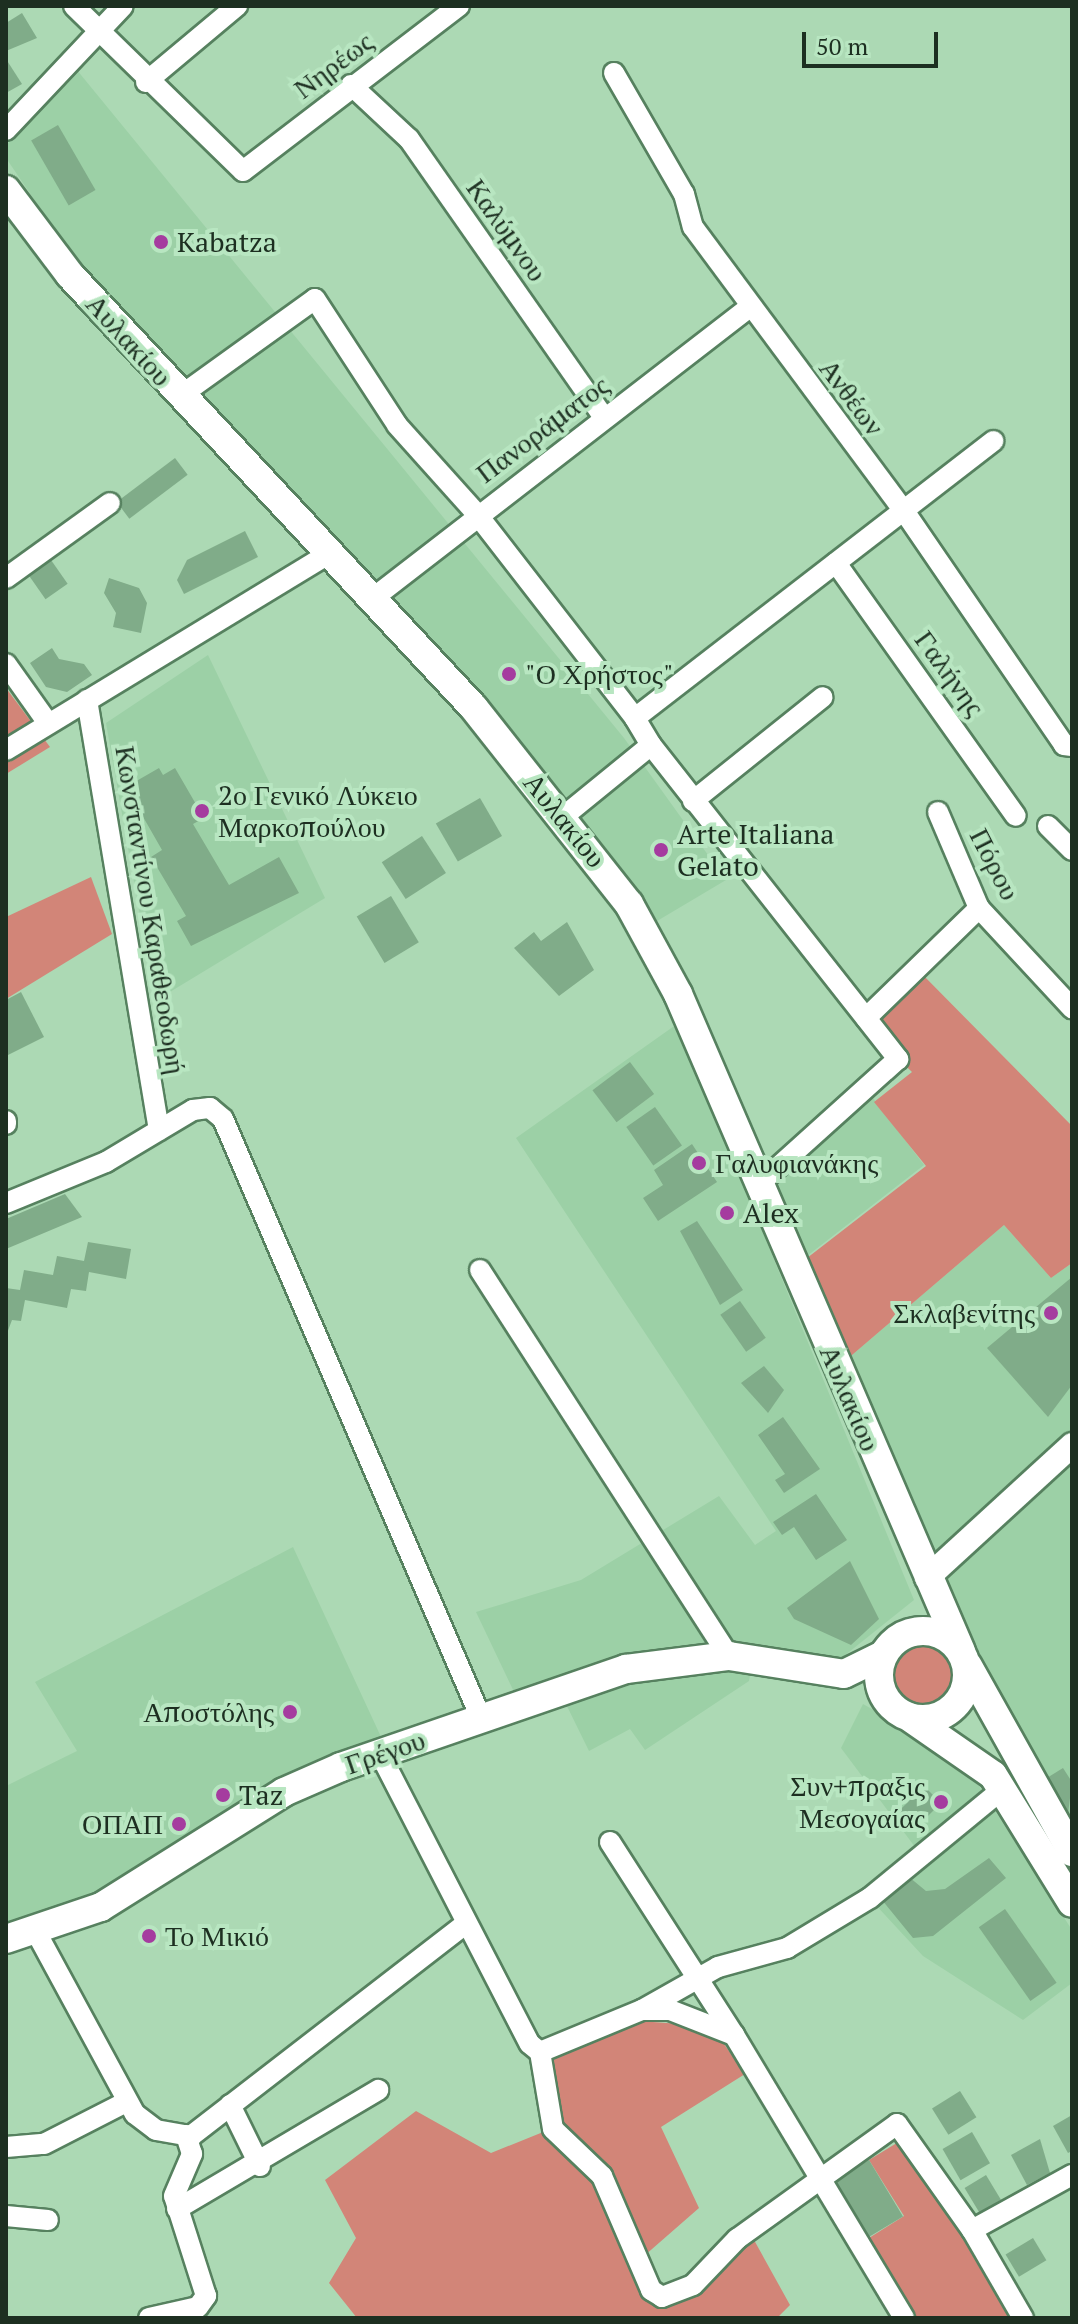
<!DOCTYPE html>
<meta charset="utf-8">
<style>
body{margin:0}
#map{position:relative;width:1078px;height:2324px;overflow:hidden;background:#acd9b4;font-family:"PT Serif",serif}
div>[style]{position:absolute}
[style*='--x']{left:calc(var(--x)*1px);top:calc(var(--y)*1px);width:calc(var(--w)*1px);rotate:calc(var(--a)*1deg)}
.built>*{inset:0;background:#9cd0a6}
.green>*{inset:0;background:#d28578}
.round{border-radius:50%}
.building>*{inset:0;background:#80ac89;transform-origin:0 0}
.roads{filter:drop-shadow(2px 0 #56815f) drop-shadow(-2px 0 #56815f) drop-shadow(0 2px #56815f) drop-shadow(0 -2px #56815f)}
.minor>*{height:20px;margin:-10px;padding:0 10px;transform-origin:10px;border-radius:10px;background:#fff}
.tertiary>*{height:24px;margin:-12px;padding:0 12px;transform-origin:12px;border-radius:12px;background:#fff}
.secondary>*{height:28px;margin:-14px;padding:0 14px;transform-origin:14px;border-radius:14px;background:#fff}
.secondary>.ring{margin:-14px;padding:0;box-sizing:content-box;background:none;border:28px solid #fff;border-radius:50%}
.dots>*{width:22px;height:22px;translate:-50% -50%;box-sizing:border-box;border:4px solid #b8e6c1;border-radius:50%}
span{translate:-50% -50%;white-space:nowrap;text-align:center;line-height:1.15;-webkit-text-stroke:8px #b8e6c1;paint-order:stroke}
.street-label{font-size:28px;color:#1d2f21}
.poi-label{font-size:28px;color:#1d2f21}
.left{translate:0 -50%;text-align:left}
.right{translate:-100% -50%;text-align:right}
.frame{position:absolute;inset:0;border:8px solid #1d2f21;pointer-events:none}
.scale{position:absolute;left:802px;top:32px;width:136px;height:36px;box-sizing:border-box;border:4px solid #1d2f21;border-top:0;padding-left:10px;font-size:24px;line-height:28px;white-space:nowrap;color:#1d2f21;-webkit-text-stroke:6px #b8e6c1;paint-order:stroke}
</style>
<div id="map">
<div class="built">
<div style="clip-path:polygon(72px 64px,624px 738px,726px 880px,652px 924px,530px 763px,65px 245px,6px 158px,6px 146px)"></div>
<div style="clip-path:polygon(208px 655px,325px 898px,155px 1001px,106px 723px)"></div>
<div style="clip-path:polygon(677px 1024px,914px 1600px,839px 1660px,725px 1642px,646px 1650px,515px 1694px,476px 1612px,581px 1580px,719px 1496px,755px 1545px,776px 1531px,516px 1138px)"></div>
<div style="clip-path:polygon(873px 1098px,924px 1165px,798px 1263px,763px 1186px)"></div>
<div style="clip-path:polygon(1004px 1225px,1051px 1278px,1072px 1263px,1072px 1430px,920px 1569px,838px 1367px)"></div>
<div style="clip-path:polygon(1072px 1460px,1072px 1822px,933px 1579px)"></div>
<div style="clip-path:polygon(293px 1547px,382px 1739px,90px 1900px,6px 1927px,6px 1786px,77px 1751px,35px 1682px)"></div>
<div style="clip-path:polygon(751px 1669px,749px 1681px,645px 1750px,630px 1729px,589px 1751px,563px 1698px,642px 1673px)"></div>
<div style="clip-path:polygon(863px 1704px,937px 1746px,979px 1786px,1072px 1930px,1072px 1983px,1023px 2020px,923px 1956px,873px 1902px,924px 1859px,841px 1748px)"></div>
</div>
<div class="green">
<div style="clip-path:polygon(6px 688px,50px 747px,6px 774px)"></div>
<div style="clip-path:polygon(91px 877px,112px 934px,6px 999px,6px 917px)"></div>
<div style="clip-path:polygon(921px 973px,1072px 1126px,1072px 1263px,1051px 1278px,1004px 1225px,838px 1367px,798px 1265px,926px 1166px,874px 1102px,912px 1072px,866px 1027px)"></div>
<div class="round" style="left:890px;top:1642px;width:62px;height:62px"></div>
<div style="clip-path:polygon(639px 2021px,680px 2024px,724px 2044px,745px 2074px,661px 2127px,699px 2208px,644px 2256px,665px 2299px,749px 2231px,790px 2305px,777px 2318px,357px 2318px,329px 2283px,356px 2238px,325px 2180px,416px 2111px,491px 2153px,553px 2128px,541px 2060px)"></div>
<div style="clip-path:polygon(905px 2138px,1018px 2318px,908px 2318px,861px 2243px,904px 2216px,869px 2160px)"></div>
</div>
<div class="building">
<div style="clip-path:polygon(22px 13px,37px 38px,6px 51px,6px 23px)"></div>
<div style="clip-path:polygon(6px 59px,22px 84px,6px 93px)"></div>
<div style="left:58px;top:125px;width:75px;height:31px;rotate:60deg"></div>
<div style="left:175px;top:458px;width:21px;height:73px;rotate:53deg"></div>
<div style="clip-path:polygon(245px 531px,258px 557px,184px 594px,177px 580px,187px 560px)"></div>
<div style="left:51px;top:560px;width:29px;height:27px;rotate:55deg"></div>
<div style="clip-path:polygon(109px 578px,139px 588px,147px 603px,141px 633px,113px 627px,116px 613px,104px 593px)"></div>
<div style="clip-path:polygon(52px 648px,59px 659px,84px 664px,92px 675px,67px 692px,46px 687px,30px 663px)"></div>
<div style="clip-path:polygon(159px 768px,163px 775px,175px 768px,204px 818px,193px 824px,229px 885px,279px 857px,299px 893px,191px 946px,177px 921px,186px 916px,151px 857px,162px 850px,126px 787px)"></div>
<div style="left:480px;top:798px;width:44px;height:51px;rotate:60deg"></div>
<div style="left:422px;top:836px;width:44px;height:48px;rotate:57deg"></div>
<div style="left:391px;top:896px;width:54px;height:40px;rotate:59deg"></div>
<div style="clip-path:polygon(567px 922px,594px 970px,559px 996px,514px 948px,534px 932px,541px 941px)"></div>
<div style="clip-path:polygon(21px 992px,44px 1037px,6px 1056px,6px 1000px)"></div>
<div style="left:630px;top:1062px;width:40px;height:47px;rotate:53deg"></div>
<div style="left:655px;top:1107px;width:47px;height:35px;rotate:55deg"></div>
<div style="clip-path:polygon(692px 1144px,717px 1182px,658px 1221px,643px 1198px,663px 1185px,654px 1170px)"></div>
<div style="clip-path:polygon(65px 1194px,82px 1217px,6px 1249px,6px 1219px)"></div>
<div style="clip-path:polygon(697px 1221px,743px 1290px,720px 1305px,680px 1231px)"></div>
<div style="clip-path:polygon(88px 1242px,131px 1249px,126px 1279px,89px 1272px,86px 1291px,71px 1289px,67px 1308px,25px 1300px,21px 1321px,12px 1320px,6px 1336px,6px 1288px,20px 1290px,24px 1270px,53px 1275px,57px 1256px,84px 1261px)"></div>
<div style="clip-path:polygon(1072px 1277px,1072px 1385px,1048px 1417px,987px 1348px)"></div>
<div style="left:740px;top:1301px;width:45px;height:24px;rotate:55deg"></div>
<div style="clip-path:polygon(764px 1366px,784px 1390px,768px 1413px,741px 1383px)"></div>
<div style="clip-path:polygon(783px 1417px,820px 1469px,784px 1493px,775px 1480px,785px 1474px,758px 1435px)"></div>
<div style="clip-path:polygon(816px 1494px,847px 1540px,816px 1560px,794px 1527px,782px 1535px,773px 1522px)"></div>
<div style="clip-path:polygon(850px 1561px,879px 1619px,851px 1645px,794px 1619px,787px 1608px)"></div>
<div style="clip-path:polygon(1063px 1768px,1072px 1782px,1067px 1822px,1042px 1781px)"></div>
<div style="left:924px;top:1786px;width:24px;height:40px;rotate:45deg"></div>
<div style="clip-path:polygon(989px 1858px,1006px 1878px,933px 1936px,913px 1938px,882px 1900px,909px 1877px,926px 1891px,945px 1889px)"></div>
<div style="left:1005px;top:1909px;width:90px;height:32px;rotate:55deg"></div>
<div style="left:960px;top:2091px;width:31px;height:33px;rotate:58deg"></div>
<div style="clip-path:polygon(1072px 2115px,1072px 2151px,1068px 2153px,1053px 2126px)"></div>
<div style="left:972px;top:2132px;width:36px;height:34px;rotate:60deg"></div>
<div style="clip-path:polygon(1040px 2139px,1050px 2173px,1027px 2185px,1011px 2155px)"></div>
<div style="left:869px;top:2160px;width:66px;height:51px;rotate:59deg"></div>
<div style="left:986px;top:2175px;width:29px;height:25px;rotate:59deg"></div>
<div style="left:1033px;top:2238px;width:26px;height:32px;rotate:59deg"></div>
</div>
<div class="roads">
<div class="minor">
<div style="--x:74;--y:6;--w:236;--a:44.3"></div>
<div style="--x:243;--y:171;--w:272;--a:-37.4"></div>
<div style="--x:614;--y:73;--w:140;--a:60"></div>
<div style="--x:684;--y:194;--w:34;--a:75"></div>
<div style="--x:693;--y:227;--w:350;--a:53.4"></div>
<div style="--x:902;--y:508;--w:287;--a:55.6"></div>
<div style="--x:1064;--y:745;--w:8;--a:7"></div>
<div style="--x:146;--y:82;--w:119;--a:-39.9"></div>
<div style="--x:351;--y:85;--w:79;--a:43"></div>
<div style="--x:409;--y:139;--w:340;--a:55"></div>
<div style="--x:6;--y:130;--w:170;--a:-46.7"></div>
<div style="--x:180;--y:396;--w:166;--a:-35.7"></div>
<div style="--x:315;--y:299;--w:150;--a:56.9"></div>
<div style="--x:397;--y:425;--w:118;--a:48.1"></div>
<div style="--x:476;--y:513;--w:259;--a:52.2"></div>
<div style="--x:836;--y:563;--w:310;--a:54.6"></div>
<div style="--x:6;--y:578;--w:128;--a:-35.8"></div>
<div style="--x:372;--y:599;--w:476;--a:-37.7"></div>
<div style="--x:6;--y:664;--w:72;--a:54.6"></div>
<div style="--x:87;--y:700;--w:436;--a:80.5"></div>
<div style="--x:651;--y:745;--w:400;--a:51.8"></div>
<div style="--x:898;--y:1059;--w:187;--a:138"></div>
<div style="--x:6;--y:750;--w:379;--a:-31.3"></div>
<div style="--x:693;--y:801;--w:166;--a:-38.7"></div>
<div style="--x:938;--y:812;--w:104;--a:66.9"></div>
<div style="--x:979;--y:908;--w:137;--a:47.1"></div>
<div style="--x:564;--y:816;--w:112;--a:-39.2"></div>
<div style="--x:651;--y:745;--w:31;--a:-121"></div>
<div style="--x:635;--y:718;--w:453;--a:-37.7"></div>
<div style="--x:1048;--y:826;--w:34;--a:45"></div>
<div style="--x:866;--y:1018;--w:158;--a:-44.2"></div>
<div style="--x:6;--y:1121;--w:3;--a:90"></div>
<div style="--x:6;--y:1203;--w:108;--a:-22.3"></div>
<div style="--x:106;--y:1162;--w:101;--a:-30.9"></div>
<div style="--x:193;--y:1110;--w:17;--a:-7"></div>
<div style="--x:210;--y:1108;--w:17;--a:40"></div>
<div style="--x:223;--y:1119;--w:652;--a:66.7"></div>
<div style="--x:480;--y:1270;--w:459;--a:57.2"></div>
<div style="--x:380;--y:1754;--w:326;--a:62.7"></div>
<div style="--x:530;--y:2044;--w:13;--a:39"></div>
<div style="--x:540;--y:2052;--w:110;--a:-22.4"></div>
<div style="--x:642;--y:2010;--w:28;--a:0"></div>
<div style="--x:670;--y:2010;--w:69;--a:21.3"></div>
<div style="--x:734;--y:2035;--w:330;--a:59"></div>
<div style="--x:610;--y:1842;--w:229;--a:57.3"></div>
<div style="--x:35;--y:1930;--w:209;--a:61.5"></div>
<div style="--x:135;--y:2114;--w:26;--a:37"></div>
<div style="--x:156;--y:2130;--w:36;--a:10"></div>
<div style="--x:191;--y:2136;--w:344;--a:-37.7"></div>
<div style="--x:642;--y:2010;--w:87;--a:-29.5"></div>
<div style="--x:718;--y:1967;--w:72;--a:-15.4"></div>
<div style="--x:787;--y:1948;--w:97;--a:-31.1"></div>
<div style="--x:870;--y:1898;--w:173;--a:-39.4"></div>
<div style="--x:540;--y:2052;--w:78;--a:80.4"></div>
<div style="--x:553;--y:2129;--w:68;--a:43.8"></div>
<div style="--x:602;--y:2176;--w:124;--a:66.7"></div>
<div style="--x:651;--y:2290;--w:13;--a:32"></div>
<div style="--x:662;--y:2297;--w:33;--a:-21"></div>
<div style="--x:693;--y:2285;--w:64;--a:-46.3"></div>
<div style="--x:737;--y:2239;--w:197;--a:-35.7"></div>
<div style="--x:897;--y:2124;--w:130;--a:54.7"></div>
<div style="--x:972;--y:2230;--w:114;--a:-28.8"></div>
<div style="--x:230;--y:2105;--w:68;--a:63.8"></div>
<div style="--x:6;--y:2147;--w:38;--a:-5"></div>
<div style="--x:44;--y:2144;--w:92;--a:-27.1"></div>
<div style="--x:177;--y:2209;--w:234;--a:-30.6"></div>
<div style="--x:6;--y:2216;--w:42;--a:5.4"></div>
<div style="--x:972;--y:2230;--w:102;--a:59.9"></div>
<div style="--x:149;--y:2318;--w:50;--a:-12.7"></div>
<div style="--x:198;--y:2307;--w:14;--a:-54"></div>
<div style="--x:206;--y:2296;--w:105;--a:-107.7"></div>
<div style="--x:174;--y:2196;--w:46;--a:-66.8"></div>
<div style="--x:192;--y:2154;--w:20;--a:-108"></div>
</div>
<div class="tertiary">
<div style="--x:927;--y:1578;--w:197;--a:-42.5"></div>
</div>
<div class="secondary">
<div style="--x:6;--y:190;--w:106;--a:53"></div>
<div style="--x:70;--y:275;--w:592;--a:46.98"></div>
<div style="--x:474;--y:708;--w:250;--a:51.7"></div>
<div style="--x:629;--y:904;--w:102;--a:61.4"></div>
<div style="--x:678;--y:994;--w:715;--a:66.7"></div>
<div class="ring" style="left:879px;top:1631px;width:60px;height:60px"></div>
<div style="--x:968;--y:1666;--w:213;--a:60.8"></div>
<div style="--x:912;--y:1719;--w:98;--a:34.7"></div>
<div style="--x:993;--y:1775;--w:150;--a:58.3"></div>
<div style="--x:6;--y:1939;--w:100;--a:-18.6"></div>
<div style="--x:101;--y:1907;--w:216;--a:-32.1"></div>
<div style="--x:284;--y:1792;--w:62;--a:-23.7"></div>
<div style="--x:341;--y:1767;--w:301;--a:-19"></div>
<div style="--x:626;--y:1669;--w:104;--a:-7.2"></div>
<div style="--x:729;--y:1656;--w:116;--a:8.9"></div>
<div style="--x:844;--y:1674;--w:43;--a:-26"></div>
</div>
</div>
<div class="dots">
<div style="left:161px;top:242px;background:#a53c9f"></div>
<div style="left:509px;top:674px;background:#a53c9f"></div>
<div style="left:202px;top:811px;background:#a53c9f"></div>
<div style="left:661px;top:850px;background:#a53c9f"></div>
<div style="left:699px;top:1163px;background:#a53c9f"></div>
<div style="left:727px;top:1213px;background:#a53c9f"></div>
<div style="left:1051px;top:1313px;background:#a53c9f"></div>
<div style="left:290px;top:1712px;background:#a53c9f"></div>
<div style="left:223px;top:1795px;background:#a53c9f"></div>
<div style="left:941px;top:1802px;background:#a53c9f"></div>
<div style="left:179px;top:1824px;background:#a53c9f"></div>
<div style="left:149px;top:1936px;background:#a53c9f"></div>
</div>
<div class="street-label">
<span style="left:333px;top:65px;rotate:-37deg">Νηρέως</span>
<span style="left:507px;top:230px;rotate:55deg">Καλύμνου</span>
<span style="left:129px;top:340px;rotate:48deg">Αυλακίου</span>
<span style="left:852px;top:397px;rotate:53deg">Ανθέων</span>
<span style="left:542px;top:429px;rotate:-37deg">Πανοράματος</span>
<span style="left:950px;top:673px;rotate:54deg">Γαλήνης</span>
<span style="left:565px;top:820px;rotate:51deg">Αυλακίου</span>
<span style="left:995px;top:864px;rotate:63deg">Πόρου</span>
<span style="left:151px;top:910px;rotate:81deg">Κωνσταντίνου Καραθεοδωρή</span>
<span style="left:850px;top:1398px;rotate:67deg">Αυλακίου</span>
<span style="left:385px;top:1752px;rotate:-19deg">Γρέγου</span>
</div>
<div class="poi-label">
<span class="left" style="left:177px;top:242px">Kabatza</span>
<span class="left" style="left:525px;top:674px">"Ο Χρήστος"</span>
<span class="left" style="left:218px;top:811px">2ο Γενικό Λύκειο<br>Μαρκοπούλου</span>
<span class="left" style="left:677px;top:850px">Arte Italiana<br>Gelato</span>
<span class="left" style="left:715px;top:1163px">Γαλυφιανάκης</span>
<span class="left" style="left:743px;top:1213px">Alex</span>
<span class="right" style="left:1035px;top:1313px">Σκλαβενίτης</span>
<span class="right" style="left:274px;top:1712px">Αποστόλης</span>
<span class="right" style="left:925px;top:1802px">Συν+πραξις<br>Μεσογαίας</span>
<span class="left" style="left:239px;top:1795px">Taz</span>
<span class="right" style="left:163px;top:1824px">ΟΠΑΠ</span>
<span class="left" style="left:165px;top:1936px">Το Μικιό</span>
</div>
<div class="frame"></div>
<div class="scale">50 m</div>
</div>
